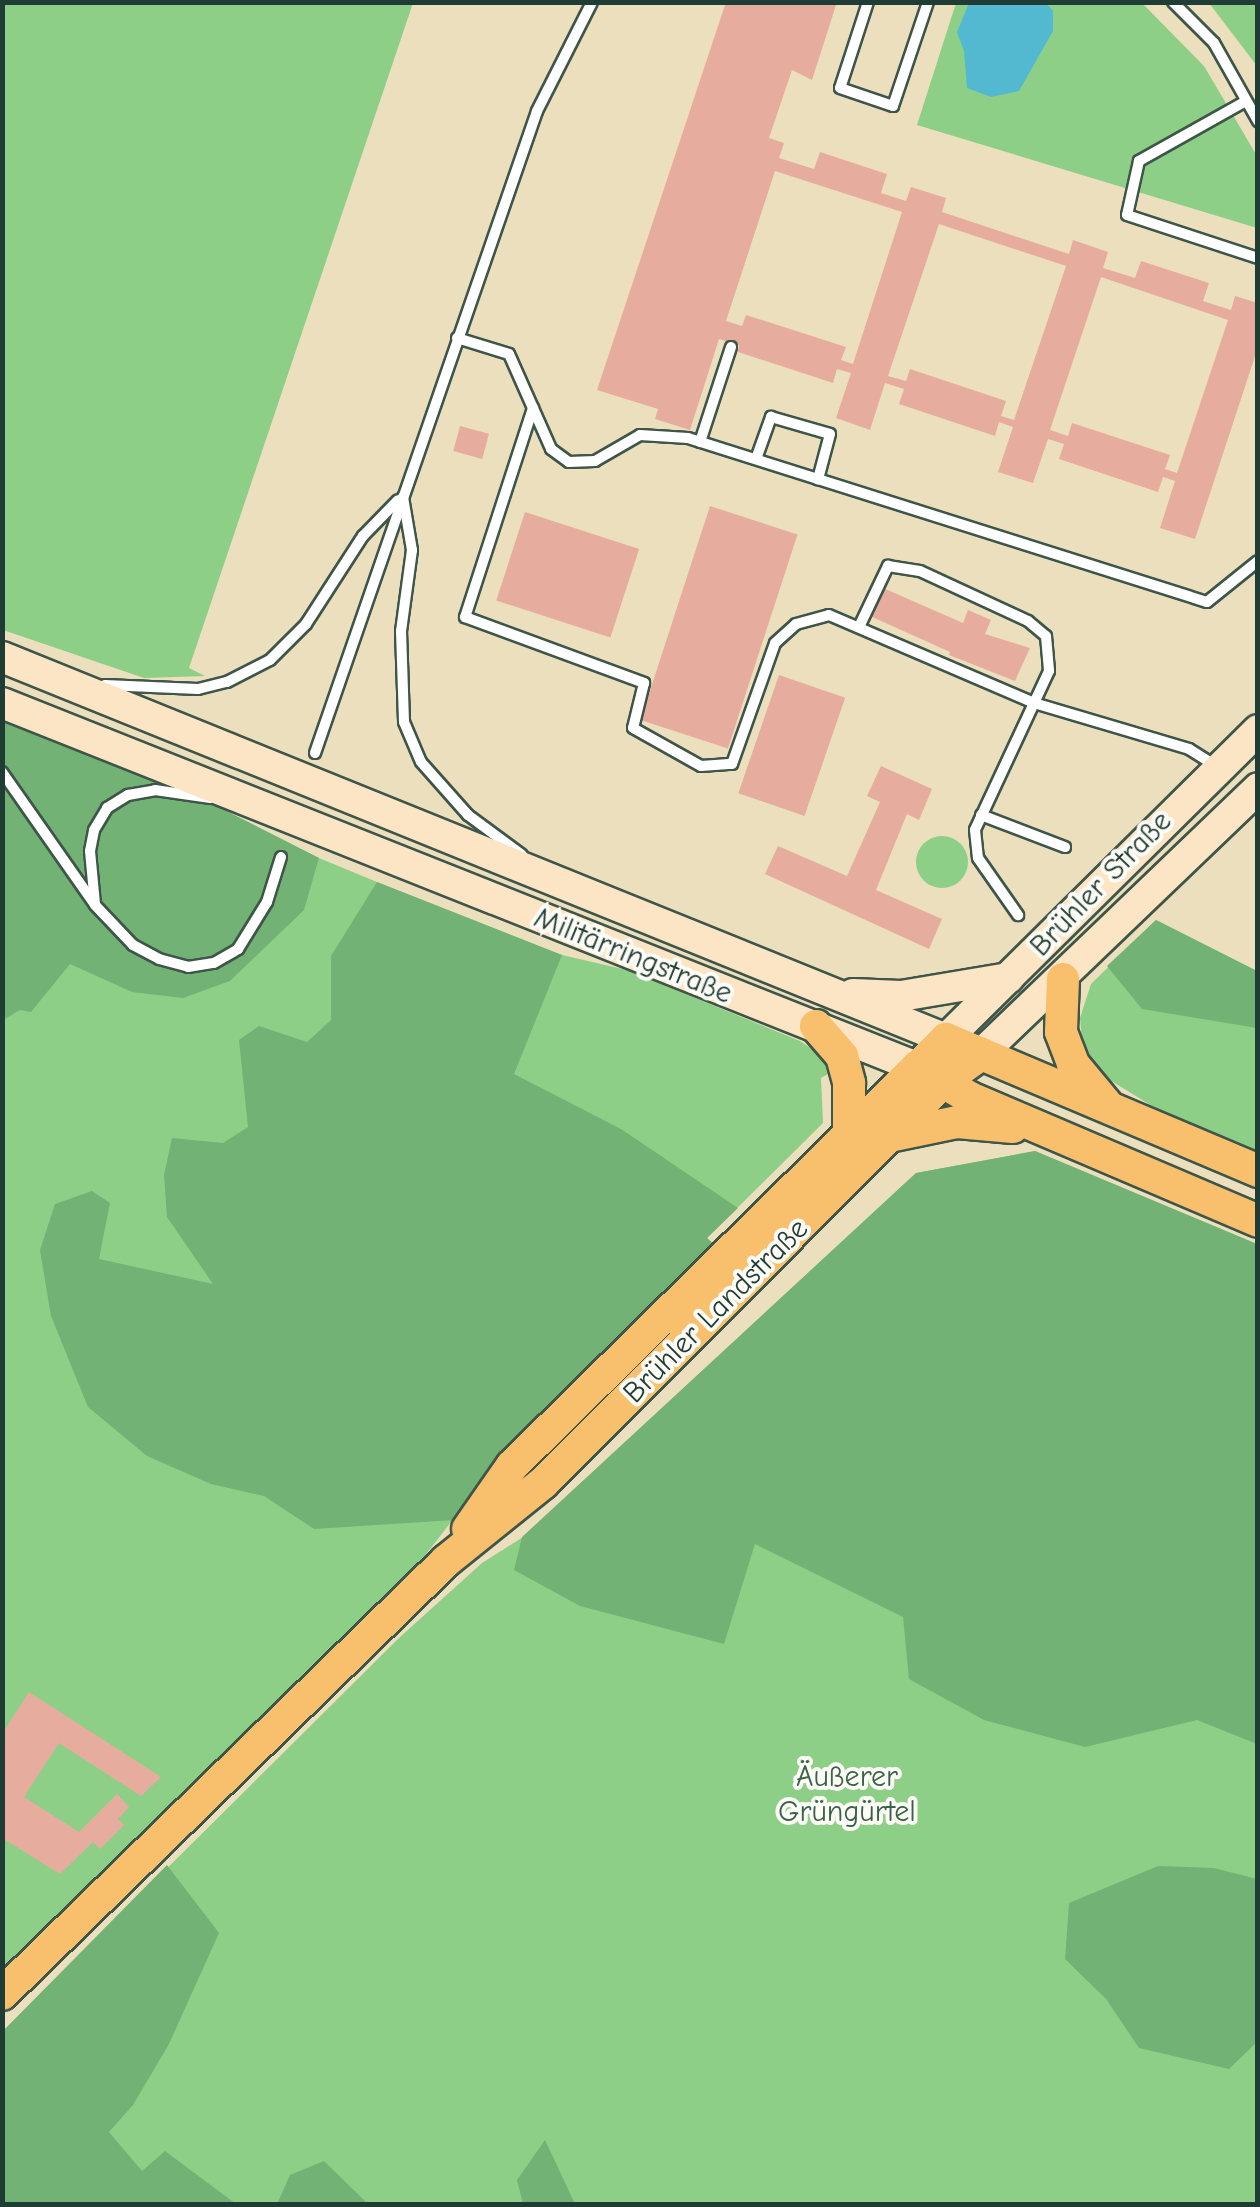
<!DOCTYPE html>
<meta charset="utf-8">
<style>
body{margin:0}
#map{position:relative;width:1260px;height:2207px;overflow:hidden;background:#ecdfbd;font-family:"Comic Neue",sans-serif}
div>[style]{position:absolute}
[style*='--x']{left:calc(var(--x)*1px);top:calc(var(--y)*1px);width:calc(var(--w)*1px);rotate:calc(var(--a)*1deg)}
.green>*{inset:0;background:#8dcf87}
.round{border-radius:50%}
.forest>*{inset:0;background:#72b274}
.water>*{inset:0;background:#53b9d1}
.building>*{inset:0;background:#e6ad9e;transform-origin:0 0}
.roads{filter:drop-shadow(2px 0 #3e5549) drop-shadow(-2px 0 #3e5549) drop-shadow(0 2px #3e5549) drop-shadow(0 -2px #3e5549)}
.lane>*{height:10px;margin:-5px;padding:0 5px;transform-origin:5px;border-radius:5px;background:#fff}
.secondary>*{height:30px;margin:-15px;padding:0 15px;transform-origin:15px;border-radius:15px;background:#fce5c4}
.primary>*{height:32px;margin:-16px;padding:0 16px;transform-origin:16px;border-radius:16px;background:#f8bf6c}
span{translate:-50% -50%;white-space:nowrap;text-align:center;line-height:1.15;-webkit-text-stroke:8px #fdfcf7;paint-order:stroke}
.street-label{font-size:30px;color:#1f3d34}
.park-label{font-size:30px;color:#3a6249}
.frame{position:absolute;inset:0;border:5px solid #1f3d34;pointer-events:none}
</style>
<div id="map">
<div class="green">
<div style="clip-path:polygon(2px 3px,413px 3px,189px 668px,205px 676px,144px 678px,3px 630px)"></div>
<div style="clip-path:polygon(956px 3px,1142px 3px,1204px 66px,1257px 156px,1257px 228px,917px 125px)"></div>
<div style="clip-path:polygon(1209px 3px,1257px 3px,1257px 66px)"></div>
<div style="clip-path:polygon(3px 715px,175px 785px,319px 858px,377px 882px,562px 955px,627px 970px,800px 1041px,821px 1055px,833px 1071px,821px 1078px,823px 1123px,707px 1238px,717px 1247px,484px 1479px,407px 1579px,3px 1976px)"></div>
<div class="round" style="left:916px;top:836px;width:52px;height:52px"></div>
<div style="clip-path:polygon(1156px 920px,1257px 971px,1257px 1155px,1152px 1106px,1084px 1064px,1080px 1018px,1091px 984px)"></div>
<div style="clip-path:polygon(1035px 1151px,1257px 1244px,1257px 2204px,3px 2204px,3px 2031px,400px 1637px,482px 1563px,523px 1537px,916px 1173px)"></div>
</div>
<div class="forest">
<div style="clip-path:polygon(2px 715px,175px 785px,319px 858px,304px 910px,230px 981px,183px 998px,132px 992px,70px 964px,31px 1012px,20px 1010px,3px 1020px)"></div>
<div style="clip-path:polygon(377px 882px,562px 955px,514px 1074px,621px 1129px,738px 1208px,707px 1238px,717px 1247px,484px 1479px,454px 1520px,314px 1529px,264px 1496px,211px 1484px,147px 1456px,88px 1407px,51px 1316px,40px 1250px,55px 1204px,92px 1191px,110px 1203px,99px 1259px,213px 1284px,167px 1217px,164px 1175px,172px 1138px,223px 1143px,248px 1127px,239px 1040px,259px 1026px,307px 1042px,331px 1020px,331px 956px)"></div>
<div style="clip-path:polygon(1156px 920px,1257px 971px,1257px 1028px,1142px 1009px,1107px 966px)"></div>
<div style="clip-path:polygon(1035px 1151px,1257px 1244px,1257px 1744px,1197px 1720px,1085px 1747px,984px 1720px,909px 1679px,903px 1617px,755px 1544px,724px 1644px,580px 1606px,514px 1570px,522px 1537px,916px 1173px)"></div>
<div style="clip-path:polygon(167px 1865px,219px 1933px,169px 2044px,133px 2105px,109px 2132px,142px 2171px,165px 2151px,236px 2204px,3px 2204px,3px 2031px)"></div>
<div style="clip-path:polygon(1158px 1866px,1214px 1868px,1257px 1879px,1257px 2042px,1229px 2069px,1139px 2048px,1106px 1999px,1065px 1959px,1069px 1903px)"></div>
<div style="clip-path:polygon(545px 2140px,575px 2204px,523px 2204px,517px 2180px)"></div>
<div style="clip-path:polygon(324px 2161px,368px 2204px,277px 2204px,290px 2175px)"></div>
</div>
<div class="water">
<div style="clip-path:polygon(969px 3px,1046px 3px,1053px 11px,1053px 31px,1019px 91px,991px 97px,967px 88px,964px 51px,957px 32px)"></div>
</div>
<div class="building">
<div style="clip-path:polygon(evenodd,726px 2px,837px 2px,812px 80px,792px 70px,769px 138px,784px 143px,779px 158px,814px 169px,820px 152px,887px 174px,881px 193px,906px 201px,911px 187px,946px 198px,942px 212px,1069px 254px,1073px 240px,1108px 252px,1103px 268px,1135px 278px,1141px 261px,1209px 283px,1203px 301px,1231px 310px,1235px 296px,1258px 303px,1258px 347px,1195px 539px,1160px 528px,1175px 481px,1163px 477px,1158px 492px,1059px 459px,1064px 444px,1048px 439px,1033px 483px,998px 472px,1013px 427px,999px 422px,995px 436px,899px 404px,904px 389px,885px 383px,870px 430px,836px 418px,851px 373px,837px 369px,833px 383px,738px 352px,739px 345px,719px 339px,690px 430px,655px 419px,658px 409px,597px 390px,726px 2px,775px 171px,902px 212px,853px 364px,841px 360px,846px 347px,746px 315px,742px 326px,726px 321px,775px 171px,726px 2px,939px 224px,1066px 266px,1014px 420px,1001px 416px,1006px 401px,910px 369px,906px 381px,888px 376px,939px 224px,726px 2px,1101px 277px,1228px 320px,1177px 473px,1165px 469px,1170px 455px,1072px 423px,1068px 436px,1050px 430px,1101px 277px)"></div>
<div style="left:460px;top:426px;width:30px;height:26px;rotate:15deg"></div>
<div style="left:710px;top:506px;width:92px;height:225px;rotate:18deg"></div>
<div style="left:525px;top:512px;width:120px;height:93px;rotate:18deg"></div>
<div style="clip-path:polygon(883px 588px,963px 623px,968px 610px,991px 620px,985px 634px,1030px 648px,1015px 681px,949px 655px,950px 652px,870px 616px)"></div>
<div style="left:779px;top:675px;width:70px;height:125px;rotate:19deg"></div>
<div style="clip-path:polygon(881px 766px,932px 789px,919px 820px,907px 814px,876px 890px,942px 919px,929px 949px,765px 874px,778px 846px,847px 876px,880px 802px,867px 796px)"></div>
<div style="clip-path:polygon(29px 1692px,161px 1777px,141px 1796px,59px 1743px,24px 1797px,79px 1832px,117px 1794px,129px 1807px,118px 1819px,124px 1825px,100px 1849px,93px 1842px,60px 1874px,2px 1838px,2px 1734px)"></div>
</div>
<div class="roads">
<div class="lane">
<div style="--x:868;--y:2;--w:90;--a:108"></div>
<div style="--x:840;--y:88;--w:56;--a:18.8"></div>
<div style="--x:893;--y:106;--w:110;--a:-71.4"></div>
<div style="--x:1173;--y:2;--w:58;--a:45"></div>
<div style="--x:1214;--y:43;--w:90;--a:60.6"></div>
<div style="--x:1246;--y:101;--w:123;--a:150.7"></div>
<div style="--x:1139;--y:161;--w:55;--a:102.5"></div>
<div style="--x:1127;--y:215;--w:138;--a:18.2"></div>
<div style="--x:457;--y:338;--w:54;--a:17.1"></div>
<div style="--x:509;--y:354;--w:104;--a:66.1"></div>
<div style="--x:551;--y:449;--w:22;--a:36"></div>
<div style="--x:569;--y:462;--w:26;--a:-2"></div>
<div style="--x:595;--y:461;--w:52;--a:-30"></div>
<div style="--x:640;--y:435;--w:48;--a:3.6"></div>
<div style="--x:688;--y:438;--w:544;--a:17.54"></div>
<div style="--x:1207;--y:602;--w:65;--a:-38.8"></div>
<div style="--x:533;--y:408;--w:220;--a:108"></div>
<div style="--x:465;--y:617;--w:191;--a:20.2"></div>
<div style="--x:644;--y:683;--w:46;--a:103.7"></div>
<div style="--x:633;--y:728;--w:78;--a:29.2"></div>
<div style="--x:701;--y:766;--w:31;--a:-4"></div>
<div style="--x:732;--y:764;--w:128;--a:-70.4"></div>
<div style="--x:775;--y:643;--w:28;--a:-42"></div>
<div style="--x:796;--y:624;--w:34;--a:-15"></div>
<div style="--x:829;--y:615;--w:223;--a:23.2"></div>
<div style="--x:1034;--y:703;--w:162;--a:16.5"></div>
<div style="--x:1189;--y:749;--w:32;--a:32"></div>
<div style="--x:700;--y:442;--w:100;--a:-71.9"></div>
<div style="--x:756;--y:459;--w:45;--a:-70.3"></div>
<div style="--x:771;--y:417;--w:61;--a:16.1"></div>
<div style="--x:830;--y:434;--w:47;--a:104.9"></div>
<div style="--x:403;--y:497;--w:54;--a:80.4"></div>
<div style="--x:412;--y:550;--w:82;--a:97.7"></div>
<div style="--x:401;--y:631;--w:91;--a:88.1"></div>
<div style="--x:404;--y:722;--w:43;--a:67"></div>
<div style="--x:421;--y:762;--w:71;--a:48.4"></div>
<div style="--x:468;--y:815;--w:67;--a:36.5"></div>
<div style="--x:859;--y:627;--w:68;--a:-64.6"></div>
<div style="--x:888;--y:566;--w:32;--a:9"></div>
<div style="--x:920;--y:571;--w:119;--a:24.8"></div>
<div style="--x:1028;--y:621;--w:23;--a:40"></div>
<div style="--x:1046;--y:636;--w:35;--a:85"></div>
<div style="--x:1049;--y:671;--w:175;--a:115"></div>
<div style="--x:975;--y:830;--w:28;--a:84"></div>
<div style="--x:978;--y:858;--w:70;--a:54.9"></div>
<div style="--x:105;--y:685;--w:93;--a:2.5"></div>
<div style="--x:198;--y:689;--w:30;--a:-14"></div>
<div style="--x:227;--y:682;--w:48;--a:-27.1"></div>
<div style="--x:270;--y:660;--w:51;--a:-45"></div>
<div style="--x:306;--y:624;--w:105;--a:-57.1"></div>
<div style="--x:363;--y:536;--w:50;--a:-45.8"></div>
<div style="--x:315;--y:753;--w:679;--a:-70.92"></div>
<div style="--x:537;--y:111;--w:122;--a:-63.2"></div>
<div style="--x:2;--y:772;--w:162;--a:55"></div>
<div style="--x:95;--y:905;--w:55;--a:46.5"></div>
<div style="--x:133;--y:945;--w:30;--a:28"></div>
<div style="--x:159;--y:959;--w:30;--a:15"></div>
<div style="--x:188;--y:967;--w:26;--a:-9"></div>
<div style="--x:214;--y:963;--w:28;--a:-30"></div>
<div style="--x:238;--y:949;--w:55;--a:-58.3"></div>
<div style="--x:267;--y:902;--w:47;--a:-72.7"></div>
<div style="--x:981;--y:815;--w:90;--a:20.9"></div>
<div style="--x:95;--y:904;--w:53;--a:-95.4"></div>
<div style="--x:90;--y:851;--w:21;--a:-79"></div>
<div style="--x:94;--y:830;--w:26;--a:-59"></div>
<div style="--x:107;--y:808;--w:25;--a:-32"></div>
<div style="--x:128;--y:795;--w:27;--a:-10"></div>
<div style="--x:155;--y:790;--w:56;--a:8.3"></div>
</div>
<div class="secondary">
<div style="--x:2;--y:657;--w:1018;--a:22.03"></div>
<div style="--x:946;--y:1039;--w:439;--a:-44.7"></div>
<div style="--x:2;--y:703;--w:987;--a:21.7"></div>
<div style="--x:853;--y:994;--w:48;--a:2.4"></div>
<div style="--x:901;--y:996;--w:109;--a:-9.5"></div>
<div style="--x:981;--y:1054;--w:384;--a:-43.8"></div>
</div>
<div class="primary">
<div style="--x:1063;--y:979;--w:53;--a:92.2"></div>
<div style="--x:1061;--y:1032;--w:34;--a:69"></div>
<div style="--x:1073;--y:1064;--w:53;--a:50.3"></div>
<div style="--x:816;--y:1026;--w:40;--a:49"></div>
<div style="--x:842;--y:1056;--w:28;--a:75"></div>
<div style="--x:849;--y:1083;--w:51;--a:90"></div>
<div style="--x:928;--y:1073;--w:49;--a:30.8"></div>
<div style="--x:970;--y:1098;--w:313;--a:23.1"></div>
<div style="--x:889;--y:1136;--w:69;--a:-11.6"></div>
<div style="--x:957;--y:1122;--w:56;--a:5.1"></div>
<div style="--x:468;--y:1529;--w:77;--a:-55.1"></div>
<div style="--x:512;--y:1466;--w:609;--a:-44.53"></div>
<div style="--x:946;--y:1039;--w:339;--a:22.9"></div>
<div style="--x:2;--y:1994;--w:620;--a:-44.28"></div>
<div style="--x:446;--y:1561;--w:124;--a:-38.8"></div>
<div style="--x:543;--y:1483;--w:568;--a:-45.07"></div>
<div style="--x:944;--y:1081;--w:46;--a:-36.1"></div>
</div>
</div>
<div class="street-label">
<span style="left:1101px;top:884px;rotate:-46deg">Brühler Straße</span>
<span style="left:633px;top:956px;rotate:22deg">Militärringstraße</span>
<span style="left:716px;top:1311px;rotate:-45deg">Brühler Landstraße</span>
</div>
<div class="park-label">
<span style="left:847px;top:1794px">Äußerer<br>Grüngürtel</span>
</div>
<div class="frame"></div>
</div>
